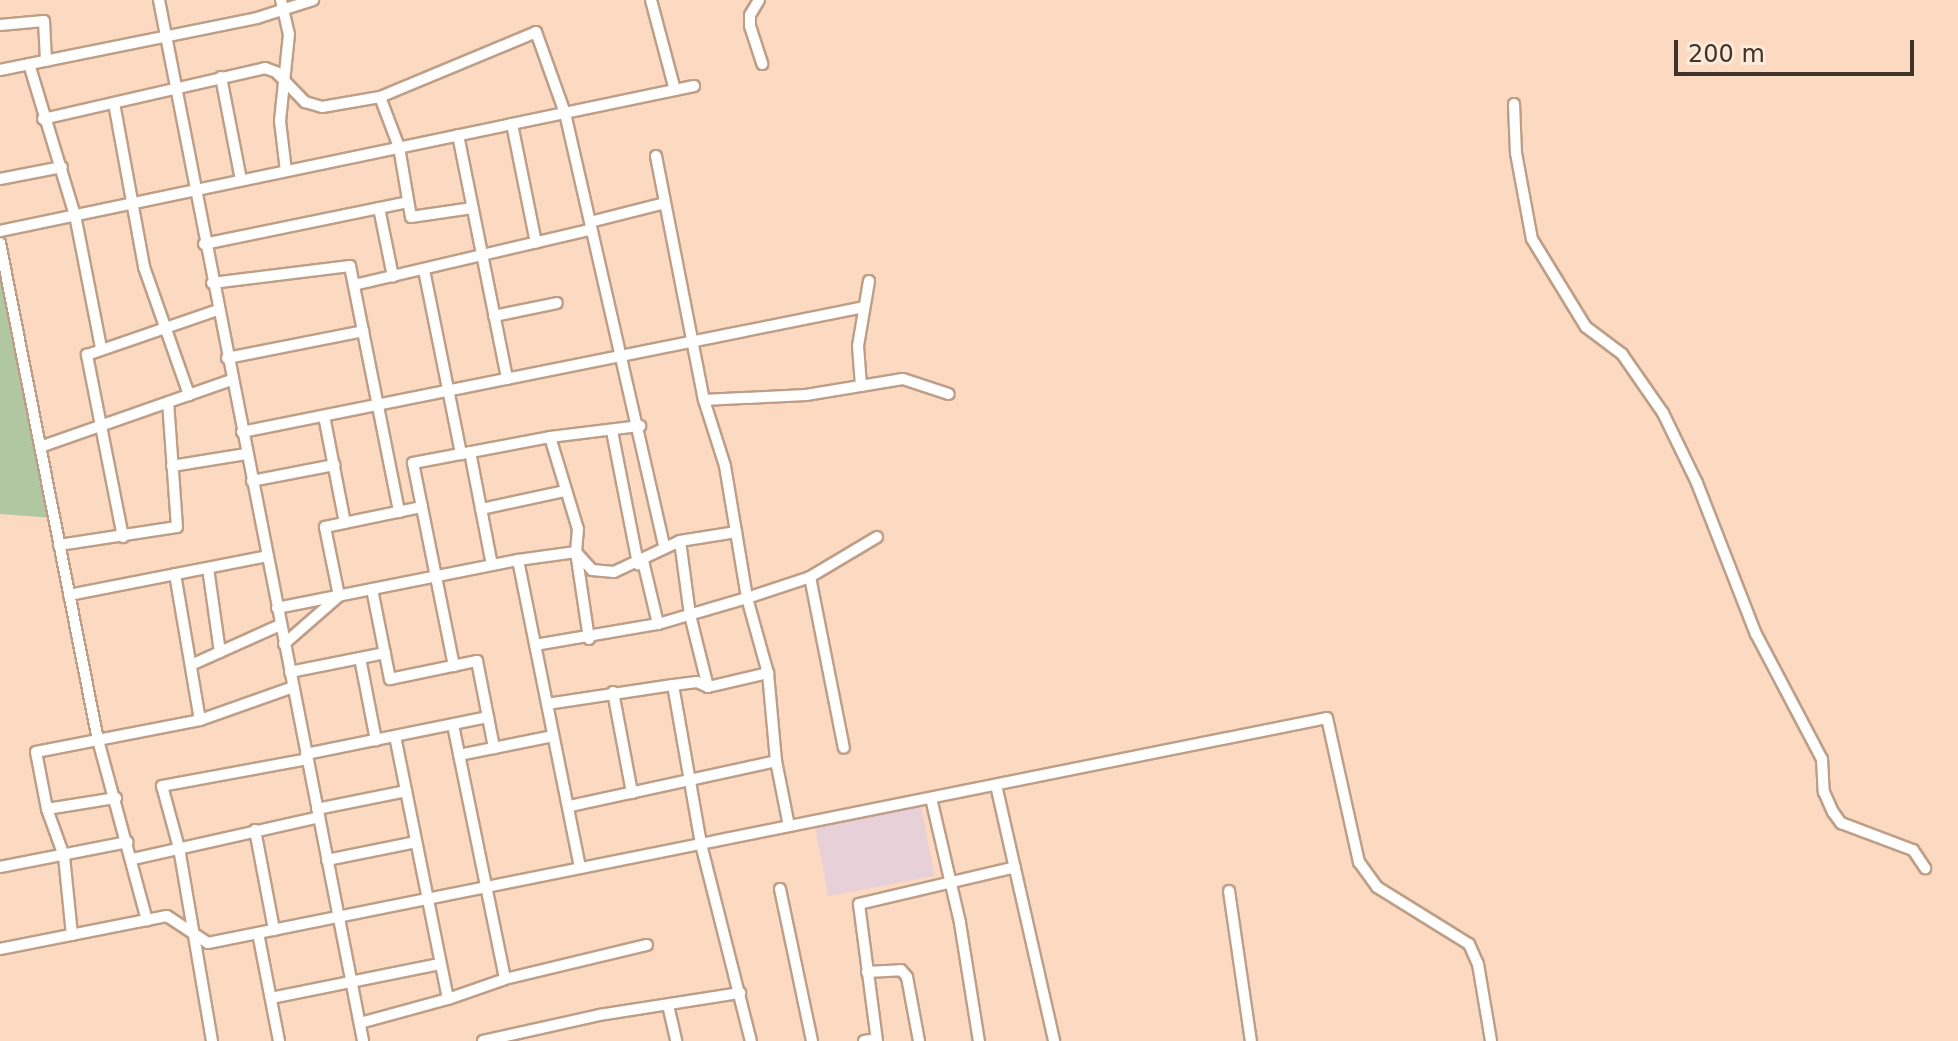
<!DOCTYPE html>
<style>
body{margin:0}
#map{position:relative;width:1958px;height:1041px;overflow:hidden;background:#fbdac1;font-family:"DejaVu Sans",sans-serif}
div>[style]{position:absolute}
[style*='--x']{left:calc(var(--x)*1px);top:calc(var(--y)*1px);width:calc(var(--w)*1px);rotate:calc(var(--a)*1deg)}
.education>*{inset:0;background:#e8d0d9;transform-origin:0 0}
.green>*{inset:0;background:#b1c7a1}
.roads{filter:drop-shadow(2px 0 #be9e87) drop-shadow(-2px 0 #be9e87) drop-shadow(0 2px #be9e87) drop-shadow(0 -2px #be9e87)}
.minor>*{height:10px;margin:-5px;padding:0 5px;transform-origin:5px;border-radius:5px;background:#fff}
span{translate:-50% -50%;white-space:nowrap;text-align:center;line-height:1.15;-webkit-text-stroke:7px #feeadb;paint-order:stroke}
.scale{position:absolute;left:1674px;top:40px;width:240px;height:36px;box-sizing:border-box;border:4px solid #40332a;border-top:0;padding-left:10px;font-size:24px;line-height:28px;white-space:nowrap;color:#40332a;-webkit-text-stroke:6px #feeadb;paint-order:stroke}
</style>
<div id="map">
<div class="education">
<div style="left:921px;top:806px;width:71px;height:108px;rotate:79deg"></div>
</div>
<div class="green">
<div style="clip-path:polygon(0 243px,54px 518px,0 514px)"></div>
</div>
<div class="roads">
<div class="minor">
<div style="--x:159;--y:0;--w:1061;--a:78.91"></div>
<div style="--x:281;--y:0;--w:35;--a:77"></div>
<div style="--x:289;--y:34;--w:87;--a:95.9"></div>
<div style="--x:280;--y:121;--w:50;--a:83.2"></div>
<div style="--x:651;--y:0;--w:93;--a:75.1"></div>
<div style="--x:759;--y:0;--w:17;--a:121"></div>
<div style="--x:750;--y:15;--w:11;--a:90"></div>
<div style="--x:750;--y:26;--w:40;--a:72"></div>
<div style="--x:0;--y:25;--w:44;--a:-5.2"></div>
<div style="--x:44;--y:21;--w:40;--a:87.1"></div>
<div style="--x:29;--y:64;--w:158;--a:73.1"></div>
<div style="--x:75;--y:215;--w:136;--a:78.9"></div>
<div style="--x:0;--y:70;--w:262;--a:-11.4"></div>
<div style="--x:257;--y:18;--w:59;--a:-17.8"></div>
<div style="--x:221;--y:77;--w:105;--a:79"></div>
<div style="--x:380;--y:97;--w:53;--a:69.2"></div>
<div style="--x:399;--y:147;--w:71;--a:80.3"></div>
<div style="--x:411;--y:217;--w:62;--a:-8.4"></div>
<div style="--x:114;--y:103;--w:167;--a:79.6"></div>
<div style="--x:144;--y:267;--w:136;--a:70.6"></div>
<div style="--x:1514;--y:104;--w:49;--a:87.7"></div>
<div style="--x:1516;--y:153;--w:87;--a:79.5"></div>
<div style="--x:1532;--y:239;--w:103;--a:58.5"></div>
<div style="--x:1586;--y:327;--w:45;--a:36.9"></div>
<div style="--x:1622;--y:354;--w:72;--a:55.2"></div>
<div style="--x:1663;--y:413;--w:78;--a:64.1"></div>
<div style="--x:1697;--y:483;--w:162;--a:68.7"></div>
<div style="--x:1756;--y:634;--w:141;--a:62.2"></div>
<div style="--x:1822;--y:759;--w:33;--a:87"></div>
<div style="--x:1824;--y:792;--w:22;--a:66"></div>
<div style="--x:1833;--y:812;--w:14;--a:54"></div>
<div style="--x:1841;--y:823;--w:77;--a:20.6"></div>
<div style="--x:1913;--y:850;--w:22;--a:56"></div>
<div style="--x:43;--y:119;--w:228;--a:-12.9"></div>
<div style="--x:265;--y:68;--w:12;--a:20"></div>
<div style="--x:276;--y:72;--w:42;--a:46"></div>
<div style="--x:305;--y:102;--w:18;--a:16"></div>
<div style="--x:322;--y:107;--w:59;--a:-9.8"></div>
<div style="--x:380;--y:97;--w:169;--a:-22.6"></div>
<div style="--x:536;--y:32;--w:86;--a:70.3"></div>
<div style="--x:565;--y:113;--w:446;--a:77.1"></div>
<div style="--x:512;--y:124;--w:121;--a:78.6"></div>
<div style="--x:458;--y:135;--w:249;--a:78.6"></div>
<div style="--x:656;--y:156;--w:249;--a:78.9"></div>
<div style="--x:704;--y:400;--w:69;--a:72.3"></div>
<div style="--x:725;--y:466;--w:134;--a:80.5"></div>
<div style="--x:747;--y:598;--w:78;--a:74.4"></div>
<div style="--x:768;--y:673;--w:88;--a:84.8"></div>
<div style="--x:776;--y:761;--w:66;--a:78.7"></div>
<div style="--x:0;--y:179;--w:63;--a:-11"></div>
<div style="--x:379;--y:208;--w:70;--a:78.5"></div>
<div style="--x:590;--y:222;--w:77;--a:-14.2"></div>
<div style="--x:0;--y:231;--w:709;--a:-11.8"></div>
<div style="--x:0;--y:243;--w:507;--a:78.85"></div>
<div style="--x:98;--y:740;--w:187;--a:74.8"></div>
<div style="--x:204;--y:244;--w:208;--a:-11.6"></div>
<div style="--x:424;--y:270;--w:188;--a:78.6"></div>
<div style="--x:212;--y:283;--w:139;--a:-7"></div>
<div style="--x:350;--y:266;--w:251;--a:78.7"></div>
<div style="--x:354;--y:285;--w:244;--a:-13.2"></div>
<div style="--x:494;--y:316;--w:64;--a:-11.7"></div>
<div style="--x:227;--y:358;--w:139;--a:-11.2"></div>
<div style="--x:861;--y:386;--w:40;--a:-94.3"></div>
<div style="--x:858;--y:346;--w:66;--a:-80.4"></div>
<div style="--x:704;--y:400;--w:102;--a:-2.8"></div>
<div style="--x:806;--y:395;--w:98;--a:-9.4"></div>
<div style="--x:903;--y:379;--w:48;--a:18.1"></div>
<div style="--x:324;--y:416;--w:109;--a:78.9"></div>
<div style="--x:612;--y:431;--w:136;--a:78.9"></div>
<div style="--x:242;--y:432;--w:634;--a:-11.36"></div>
<div style="--x:550;--y:437;--w:96;--a:73.1"></div>
<div style="--x:578;--y:529;--w:23;--a:95"></div>
<div style="--x:576;--y:552;--w:88;--a:81.5"></div>
<div style="--x:40;--y:447;--w:202;--a:-19.3"></div>
<div style="--x:470;--y:452;--w:115;--a:79"></div>
<div style="--x:172;--y:466;--w:75;--a:-9.2"></div>
<div style="--x:252;--y:481;--w:84;--a:-11"></div>
<div style="--x:481;--y:509;--w:86;--a:-12.1"></div>
<div style="--x:123;--y:537;--w:186;--a:-101.2"></div>
<div style="--x:87;--y:355;--w:139;--a:-19"></div>
<div style="--x:680;--y:541;--w:75;--a:82.3"></div>
<div style="--x:690;--y:615;--w:74;--a:76"></div>
<div style="--x:59;--y:545;--w:119;--a:-8.7"></div>
<div style="--x:177;--y:527;--w:125;--a:-94.1"></div>
<div style="--x:518;--y:560;--w:314;--a:78.6"></div>
<div style="--x:643;--y:561;--w:65;--a:76.6"></div>
<div style="--x:208;--y:568;--w:85;--a:81.9"></div>
<div style="--x:175;--y:574;--w:148;--a:80.3"></div>
<div style="--x:810;--y:577;--w:174;--a:78.8"></div>
<div style="--x:372;--y:589;--w:92;--a:78.7"></div>
<div style="--x:390;--y:679;--w:89;--a:-11.7"></div>
<div style="--x:477;--y:661;--w:89;--a:78.9"></div>
<div style="--x:69;--y:595;--w:202;--a:-11.1"></div>
<div style="--x:277;--y:608;--w:246;--a:-11.3"></div>
<div style="--x:518;--y:560;--w:59;--a:-7.9"></div>
<div style="--x:576;--y:552;--w:24;--a:48"></div>
<div style="--x:592;--y:570;--w:22;--a:5"></div>
<div style="--x:614;--y:572;--w:73;--a:-25.2"></div>
<div style="--x:680;--y:541;--w:57;--a:-9.1"></div>
<div style="--x:284;--y:644;--w:73;--a:-41.1"></div>
<div style="--x:339;--y:596;--w:70;--a:-101.5"></div>
<div style="--x:325;--y:527;--w:99;--a:-11.7"></div>
<div style="--x:535;--y:645;--w:125;--a:-9.7"></div>
<div style="--x:658;--y:624;--w:93;--a:-16.3"></div>
<div style="--x:747;--y:598;--w:66;--a:-18.4"></div>
<div style="--x:810;--y:577;--w:78;--a:-30.8"></div>
<div style="--x:360;--y:658;--w:84;--a:79"></div>
<div style="--x:191;--y:665;--w:98;--a:-24.2"></div>
<div style="--x:454;--y:666;--w:207;--a:-101.4"></div>
<div style="--x:413;--y:463;--w:139;--a:-10.7"></div>
<div style="--x:550;--y:437;--w:91;--a:-7"></div>
<div style="--x:290;--y:672;--w:97;--a:-11.3"></div>
<div style="--x:673;--y:685;--w:24;--a:-7"></div>
<div style="--x:697;--y:682;--w:12;--a:24"></div>
<div style="--x:708;--y:687;--w:62;--a:-13.1"></div>
<div style="--x:613;--y:692;--w:103;--a:79.3"></div>
<div style="--x:547;--y:704;--w:127;--a:-8.6"></div>
<div style="--x:673;--y:685;--w:161;--a:80"></div>
<div style="--x:701;--y:844;--w:203;--a:75.8"></div>
<div style="--x:453;--y:725;--w:259;--a:78.4"></div>
<div style="--x:395;--y:736;--w:268;--a:78.6"></div>
<div style="--x:306;--y:754;--w:186;--a:-11.5"></div>
<div style="--x:459;--y:755;--w:96;--a:-11.4"></div>
<div style="--x:996;--y:785;--w:262;--a:77.2"></div>
<div style="--x:931;--y:798;--w:128;--a:76.9"></div>
<div style="--x:960;--y:923;--w:120;--a:80.9"></div>
<div style="--x:570;--y:806;--w:211;--a:-12.3"></div>
<div style="--x:47;--y:809;--w:70;--a:-9.1"></div>
<div style="--x:317;--y:809;--w:91;--a:-11.4"></div>
<div style="--x:255;--y:830;--w:102;--a:79.2"></div>
<div style="--x:133;--y:859;--w:191;--a:-12.7"></div>
<div style="--x:327;--y:860;--w:91;--a:-11.4"></div>
<div style="--x:0;--y:867;--w:130;--a:-11.1"></div>
<div style="--x:780;--y:889;--w:155;--a:78.1"></div>
<div style="--x:1229;--y:891;--w:152;--a:81.7"></div>
<div style="--x:258;--y:933;--w:110;--a:79"></div>
<div style="--x:72;--y:935;--w:79;--a:-95.8"></div>
<div style="--x:64;--y:856;--w:50;--a:-109.9"></div>
<div style="--x:47;--y:809;--w:58;--a:-100.9"></div>
<div style="--x:36;--y:752;--w:167;--a:-11"></div>
<div style="--x:200;--y:720;--w:99;--a:-19.5"></div>
<div style="--x:0;--y:949;--w:170;--a:-11.2"></div>
<div style="--x:167;--y:916;--w:49;--a:33.4"></div>
<div style="--x:208;--y:943;--w:1141;--a:-11.37"></div>
<div style="--x:1327;--y:718;--w:148;--a:77.5"></div>
<div style="--x:1359;--y:862;--w:31;--a:54"></div>
<div style="--x:1377;--y:887;--w:108;--a:31.8"></div>
<div style="--x:1469;--y:944;--w:22;--a:66"></div>
<div style="--x:1478;--y:964;--w:78;--a:80.4"></div>
<div style="--x:867;--y:972;--w:34;--a:-3"></div>
<div style="--x:901;--y:970;--w:9;--a:49"></div>
<div style="--x:907;--y:977;--w:65;--a:79.4"></div>
<div style="--x:271;--y:998;--w:172;--a:-11.4"></div>
<div style="--x:668;--y:1005;--w:37;--a:77"></div>
<div style="--x:360;--y:1023;--w:91;--a:-15.3"></div>
<div style="--x:448;--y:999;--w:60;--a:-19.3"></div>
<div style="--x:505;--y:979;--w:146;--a:-13.5"></div>
<div style="--x:212;--y:1041;--w:196;--a:-99.7"></div>
<div style="--x:179;--y:848;--w:64;--a:-105.3"></div>
<div style="--x:162;--y:786;--w:147;--a:-10.5"></div>
<div style="--x:483;--y:1041;--w:119;--a:-12.6"></div>
<div style="--x:599;--y:1015;--w:143;--a:-8.9"></div>
<div style="--x:864;--y:1041;--w:12;--a:-9"></div>
<div style="--x:877;--y:1041;--w:138;--a:-97.5"></div>
<div style="--x:859;--y:904;--w:160;--a:-13.3"></div>
</div>
</div>
<div class="scale">200 m</div>
</div>
